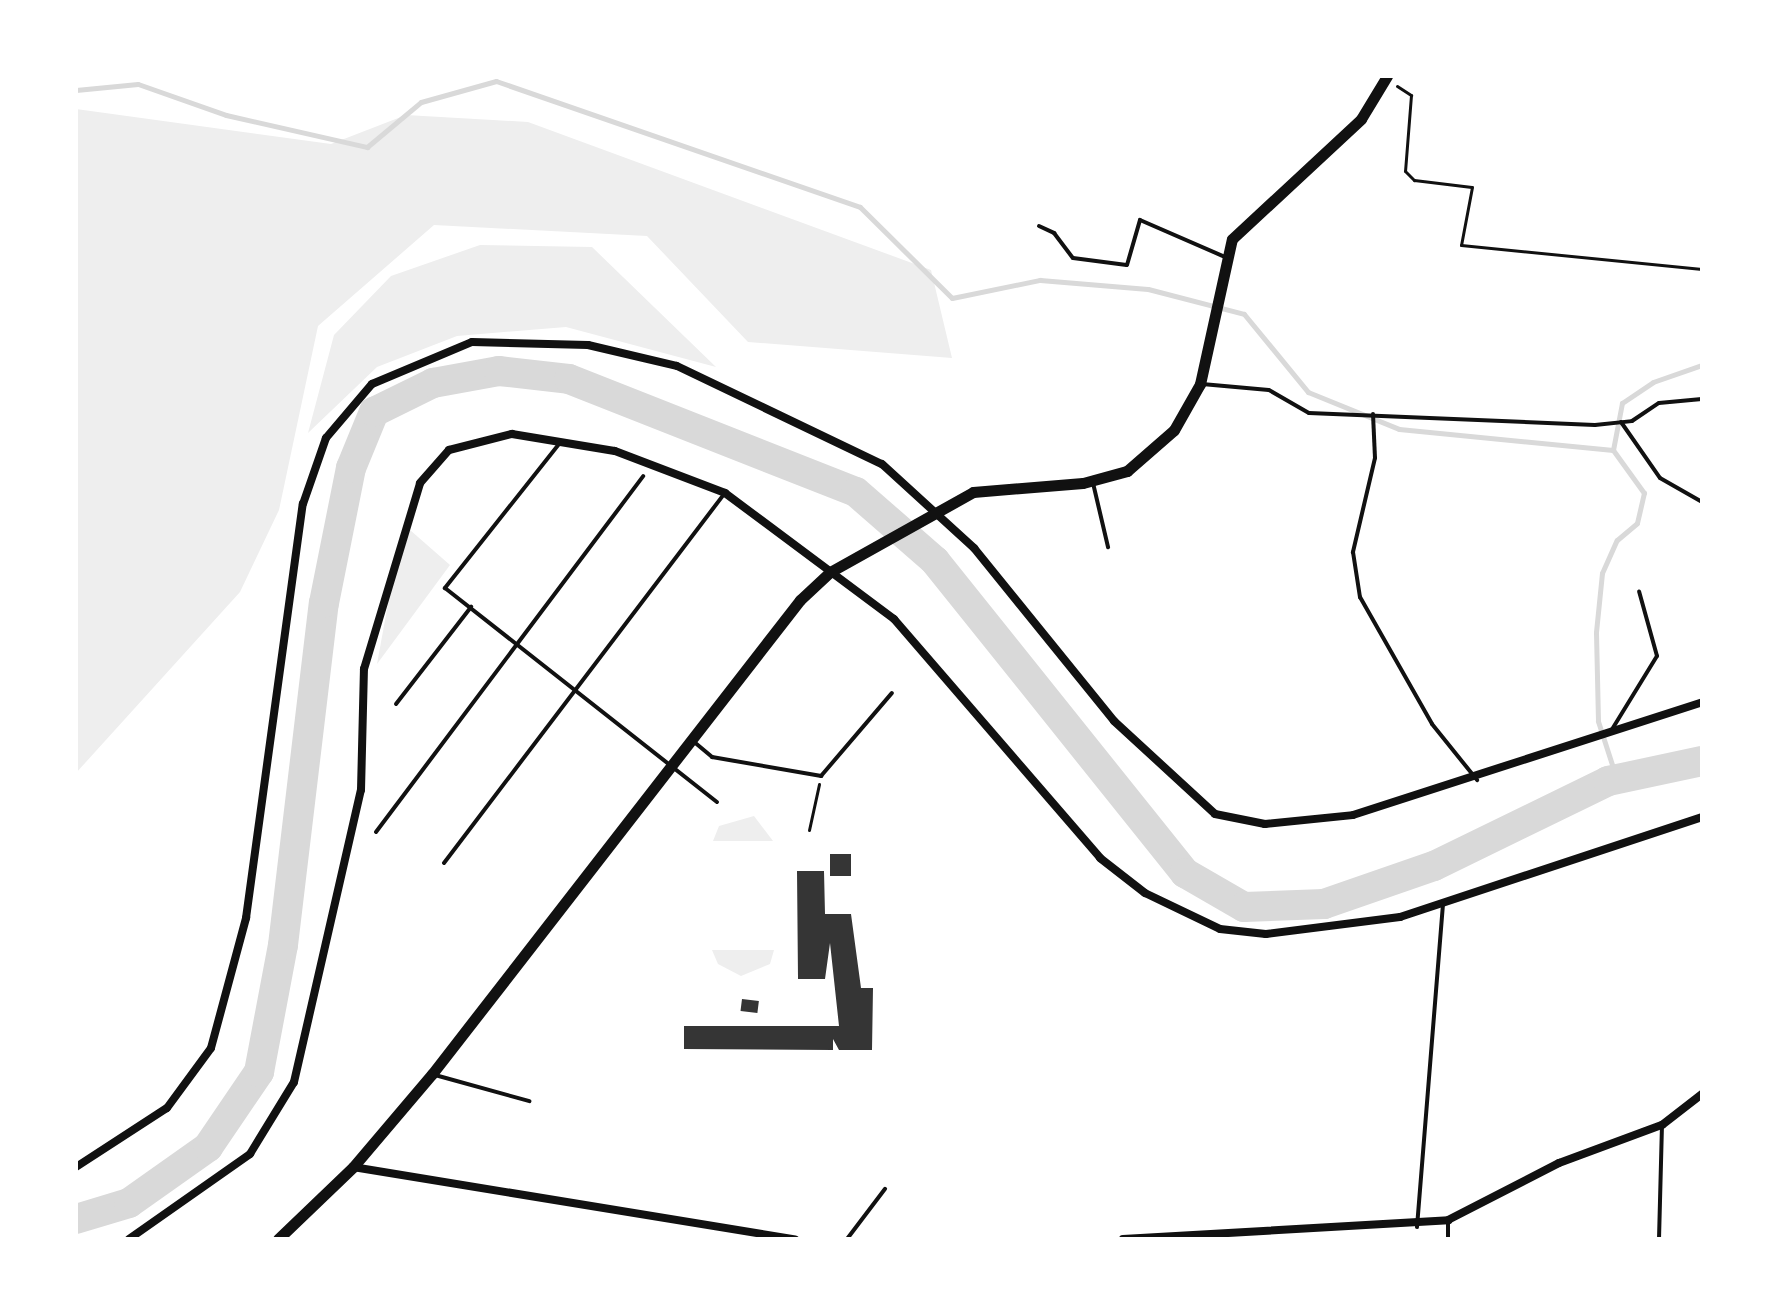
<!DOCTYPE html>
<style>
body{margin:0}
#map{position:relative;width:1778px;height:1315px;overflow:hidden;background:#fff;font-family:Cabin,sans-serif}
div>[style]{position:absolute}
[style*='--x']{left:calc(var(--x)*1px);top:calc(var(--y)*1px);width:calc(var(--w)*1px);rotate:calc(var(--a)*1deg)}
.green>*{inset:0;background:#eee}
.stream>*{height:5px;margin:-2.5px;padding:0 2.5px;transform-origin:2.5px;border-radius:2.5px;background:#d9d9d9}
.river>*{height:30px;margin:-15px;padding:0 15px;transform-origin:15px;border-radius:15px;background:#d9d9d9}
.building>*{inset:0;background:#353535;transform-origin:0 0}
.path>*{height:3px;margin:-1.5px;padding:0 1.5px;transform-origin:1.5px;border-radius:1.5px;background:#111}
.service>*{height:4px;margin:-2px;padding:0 2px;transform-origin:2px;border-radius:2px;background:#111}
.minor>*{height:8px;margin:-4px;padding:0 4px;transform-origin:4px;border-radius:4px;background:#111}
.tertiary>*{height:11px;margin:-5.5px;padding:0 5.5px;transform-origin:5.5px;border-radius:5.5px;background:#111}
span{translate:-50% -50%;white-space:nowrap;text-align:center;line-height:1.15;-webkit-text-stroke:6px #fff;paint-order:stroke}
.frame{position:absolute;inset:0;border:78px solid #fff;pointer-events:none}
</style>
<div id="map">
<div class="green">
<div style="clip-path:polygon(76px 109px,331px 144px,406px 115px,528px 122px,931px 270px,952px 358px,748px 342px,647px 236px,434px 225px,318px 326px,279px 510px,240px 592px,76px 773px)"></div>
<div style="clip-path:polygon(480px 245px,592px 247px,716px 367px,566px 327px,457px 336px,377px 367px,308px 433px,334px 335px,391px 276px)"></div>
<div style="clip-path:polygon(410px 530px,450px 565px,377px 664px,390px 593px)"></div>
<div style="clip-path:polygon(754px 816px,773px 841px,713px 841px,719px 826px)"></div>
<div style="clip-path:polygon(712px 950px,774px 950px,770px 964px,741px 976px,718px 964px)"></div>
</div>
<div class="stream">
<div style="--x:76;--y:90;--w:62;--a:-5.5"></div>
<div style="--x:138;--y:84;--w:93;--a:19.4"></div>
<div style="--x:226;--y:115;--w:145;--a:12.8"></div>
<div style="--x:367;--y:147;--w:70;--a:-39.8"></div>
<div style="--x:421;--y:102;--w:78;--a:-15.6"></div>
<div style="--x:496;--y:81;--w:385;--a:19.1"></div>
<div style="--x:860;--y:207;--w:129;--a:44.7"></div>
<div style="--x:952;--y:298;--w:90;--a:-11.6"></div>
<div style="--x:1040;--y:280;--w:108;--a:4.8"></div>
<div style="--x:1148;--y:289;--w:99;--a:14.6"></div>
<div style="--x:1244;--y:314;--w:101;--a:50.6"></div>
<div style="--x:1308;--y:392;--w:98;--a:22.1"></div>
<div style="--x:1399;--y:429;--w:215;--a:5.6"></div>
<div style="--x:1617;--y:780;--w:62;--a:-107.9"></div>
<div style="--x:1598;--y:721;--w:89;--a:-91.3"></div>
<div style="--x:1596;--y:632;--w:59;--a:-84.2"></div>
<div style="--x:1602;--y:573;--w:36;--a:-66"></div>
<div style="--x:1617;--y:540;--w:26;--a:-40"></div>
<div style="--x:1637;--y:523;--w:31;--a:-77"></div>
<div style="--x:1644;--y:493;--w:53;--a:-125.8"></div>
<div style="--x:1613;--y:450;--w:48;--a:-79.2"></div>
<div style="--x:1622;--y:403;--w:37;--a:-34"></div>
<div style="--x:1653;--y:382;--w:52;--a:-19.1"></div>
</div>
<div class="river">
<div style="--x:76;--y:1219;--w:55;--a:-16.8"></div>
<div style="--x:129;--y:1203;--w:97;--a:-35.3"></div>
<div style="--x:208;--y:1147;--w:91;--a:-55.8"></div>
<div style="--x:259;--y:1072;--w:129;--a:-79.3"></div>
<div style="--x:283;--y:945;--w:344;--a:-83.2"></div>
<div style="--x:324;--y:603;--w:138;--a:-78.7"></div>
<div style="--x:351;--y:468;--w:61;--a:-67.7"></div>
<div style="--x:374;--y:412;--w:66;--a:-26.2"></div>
<div style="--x:433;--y:383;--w:67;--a:-10.3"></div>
<div style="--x:499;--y:371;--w:70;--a:6.5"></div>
<div style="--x:569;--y:379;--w:308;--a:21.5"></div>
<div style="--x:856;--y:492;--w:105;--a:41.1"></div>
<div style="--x:935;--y:561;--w:400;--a:51.3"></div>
<div style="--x:1185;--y:873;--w:68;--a:30"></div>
<div style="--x:1244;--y:907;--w:80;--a:-2.1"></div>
<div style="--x:1324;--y:904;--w:116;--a:-19.1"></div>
<div style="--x:1434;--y:866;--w:194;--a:-26"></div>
<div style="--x:1608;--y:781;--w:96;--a:-12"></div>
</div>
<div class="building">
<div style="left:830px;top:854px;width:21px;height:22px"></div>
<div style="clip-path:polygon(797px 871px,824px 871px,825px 914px,851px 914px,861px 988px,873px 988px,872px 1050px,839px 1050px,833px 1039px,833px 1050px,684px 1049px,684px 1026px,839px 1026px,830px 943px,825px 979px,798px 979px)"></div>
<div style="left:742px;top:999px;width:17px;height:12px;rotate:7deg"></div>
</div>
<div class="path">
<div style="--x:1397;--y:86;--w:17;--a:33"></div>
<div style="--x:1411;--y:95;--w:76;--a:94.5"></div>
<div style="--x:1405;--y:171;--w:13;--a:45"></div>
<div style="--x:1414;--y:180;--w:58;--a:6.9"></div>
<div style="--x:1472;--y:187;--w:59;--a:100.7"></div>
<div style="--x:1461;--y:245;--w:242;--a:5.7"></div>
<div style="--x:809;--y:830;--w:47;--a:-77.7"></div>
</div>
<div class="service">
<div style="--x:1039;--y:226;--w:17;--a:25"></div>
<div style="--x:1054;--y:233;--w:31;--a:53"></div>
<div style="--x:1073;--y:258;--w:54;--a:7.4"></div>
<div style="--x:1127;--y:265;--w:47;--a:-73.9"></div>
<div style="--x:1140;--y:220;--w:93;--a:23.5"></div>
<div style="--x:1202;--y:384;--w:67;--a:5.1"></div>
<div style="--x:1269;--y:390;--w:46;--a:29.9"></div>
<div style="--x:1309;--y:413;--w:286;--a:2.4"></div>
<div style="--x:1595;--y:425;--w:37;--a:-6"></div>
<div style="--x:1632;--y:421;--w:32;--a:-34"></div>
<div style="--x:1659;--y:403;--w:43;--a:-5.3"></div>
<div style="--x:1373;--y:414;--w:44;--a:87.4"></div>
<div style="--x:1375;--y:458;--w:97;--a:103.2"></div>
<div style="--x:1353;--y:552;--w:46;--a:81.2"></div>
<div style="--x:1360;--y:597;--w:146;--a:60.4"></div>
<div style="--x:1432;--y:724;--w:72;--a:51.2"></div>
<div style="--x:1621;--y:422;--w:68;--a:55.1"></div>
<div style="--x:1660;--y:478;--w:48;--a:29.7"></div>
<div style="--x:559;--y:444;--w:184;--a:128.4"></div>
<div style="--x:445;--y:588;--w:346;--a:38.2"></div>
<div style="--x:1093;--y:483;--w:66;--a:76.8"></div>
<div style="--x:396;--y:704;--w:123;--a:-52.3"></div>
<div style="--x:1611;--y:731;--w:88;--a:-58.5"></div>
<div style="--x:1657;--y:656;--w:67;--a:-105.5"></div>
<div style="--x:693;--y:741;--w:25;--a:40"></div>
<div style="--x:712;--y:757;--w:111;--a:9.9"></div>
<div style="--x:821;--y:776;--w:109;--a:-49.5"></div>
<div style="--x:376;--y:832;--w:445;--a:-53.1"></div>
<div style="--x:444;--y:863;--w:465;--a:-52.8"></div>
<div style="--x:435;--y:1075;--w:98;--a:15.5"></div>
<div style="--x:1448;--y:1222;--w:17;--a:90"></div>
<div style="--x:1417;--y:1227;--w:324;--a:-85.4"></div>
<div style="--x:847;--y:1239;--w:63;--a:-52.8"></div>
<div style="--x:1659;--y:1239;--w:114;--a:-88.5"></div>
</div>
<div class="minor">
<div style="--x:76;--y:1167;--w:108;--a:-33"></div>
<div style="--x:167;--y:1108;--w:74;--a:-53.7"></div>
<div style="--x:211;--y:1048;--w:135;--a:-74.9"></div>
<div style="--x:246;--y:918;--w:418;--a:-82.2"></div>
<div style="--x:303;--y:504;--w:70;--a:-70.8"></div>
<div style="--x:326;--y:438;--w:71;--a:-49.6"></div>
<div style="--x:372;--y:384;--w:108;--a:-22.8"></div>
<div style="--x:472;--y:342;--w:116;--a:1.5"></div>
<div style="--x:588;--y:345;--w:91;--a:13.3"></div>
<div style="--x:677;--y:366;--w:227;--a:25.6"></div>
<div style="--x:882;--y:464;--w:125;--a:42.4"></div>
<div style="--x:974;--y:548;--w:223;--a:51"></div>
<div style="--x:1114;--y:721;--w:137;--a:42.6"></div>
<div style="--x:1215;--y:814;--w:51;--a:11.3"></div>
<div style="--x:1265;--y:824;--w:88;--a:-5.8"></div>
<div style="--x:1353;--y:815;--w:367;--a:-17.9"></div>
<div style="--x:353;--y:1167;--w:448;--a:9.3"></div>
<div style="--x:129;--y:1239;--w:148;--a:-35.1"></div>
<div style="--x:250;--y:1154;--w:84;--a:-58.6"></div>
<div style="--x:294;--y:1082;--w:300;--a:-77.1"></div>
<div style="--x:361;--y:790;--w:121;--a:-88.6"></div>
<div style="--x:364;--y:669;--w:194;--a:-73.2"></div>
<div style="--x:420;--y:483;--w:44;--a:-48.7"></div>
<div style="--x:449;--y:450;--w:65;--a:-14.3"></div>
<div style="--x:512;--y:434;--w:104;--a:9.4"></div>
<div style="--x:615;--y:451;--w:118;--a:20.9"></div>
<div style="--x:725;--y:493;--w:211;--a:36.7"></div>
<div style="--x:894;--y:619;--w:316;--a:49.2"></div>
<div style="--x:1100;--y:858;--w:57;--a:37.9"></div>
<div style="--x:1145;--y:893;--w:83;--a:25.6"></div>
<div style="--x:1220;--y:929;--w:46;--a:6.2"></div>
<div style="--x:1266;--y:934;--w:135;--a:-7.2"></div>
<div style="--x:1400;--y:917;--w:318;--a:-18.3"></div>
<div style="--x:1123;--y:1239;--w:326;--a:-3.3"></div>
<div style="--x:1448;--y:1220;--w:125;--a:-27.2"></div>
<div style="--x:1559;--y:1163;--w:110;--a:-20.3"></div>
<div style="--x:1662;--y:1125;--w:51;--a:-37.8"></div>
</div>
<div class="tertiary">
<div style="--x:278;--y:1239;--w:104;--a:-43.8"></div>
<div style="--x:353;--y:1167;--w:122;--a:-49.7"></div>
<div style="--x:432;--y:1074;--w:600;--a:-52.18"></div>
<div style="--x:800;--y:600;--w:41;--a:-43"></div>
<div style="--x:830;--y:572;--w:164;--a:-29.2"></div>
<div style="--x:973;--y:492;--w:110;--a:-4.7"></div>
<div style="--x:1083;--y:483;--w:46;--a:-15.3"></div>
<div style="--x:1127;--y:471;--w:62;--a:-41.1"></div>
<div style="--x:1174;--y:430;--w:53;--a:-60.5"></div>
<div style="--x:1200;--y:384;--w:148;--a:-77.6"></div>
<div style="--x:1232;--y:239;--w:176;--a:-42.9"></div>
<div style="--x:1361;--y:119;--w:50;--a:-58.8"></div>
</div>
<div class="frame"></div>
</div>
